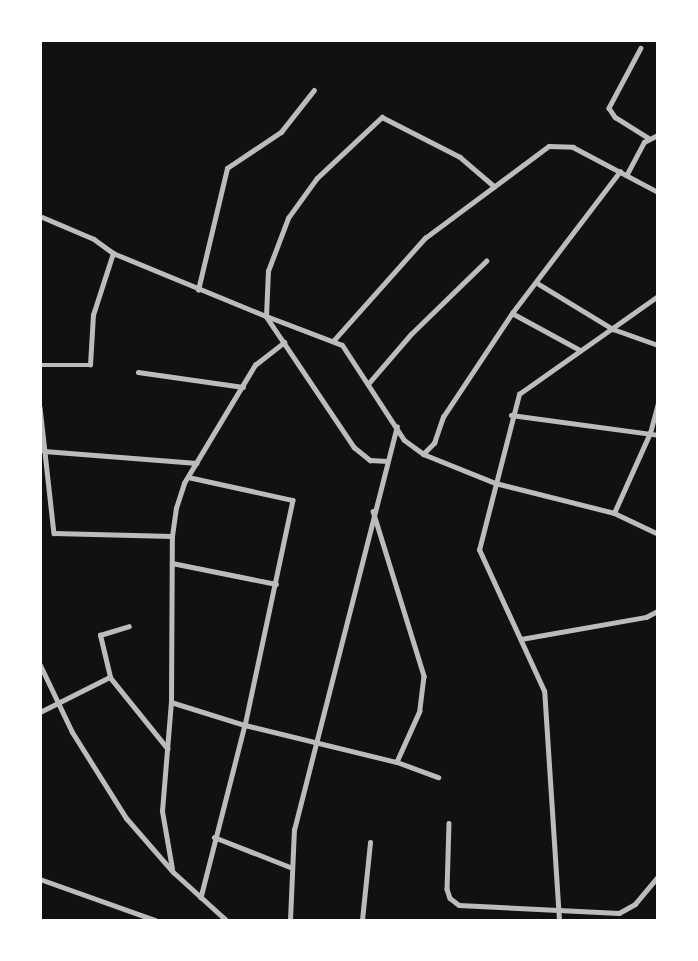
<!DOCTYPE html>
<style>
body{margin:0}
#map{position:relative;width:698px;height:961px;overflow:hidden;background:#111;font-family:Cabin,sans-serif}
div>[style]{position:absolute}
[style*='--x']{left:calc(var(--x)*1px);top:calc(var(--y)*1px);width:calc(var(--w)*1px);rotate:calc(var(--a)*1deg)}
.minor>*{height:4.5px;margin:-2.25px;padding:0 2.25px;transform-origin:2.25px;border-radius:2.25px;background:#bcbcbc}
.tertiary>*{height:5px;margin:-2.5px;padding:0 2.5px;transform-origin:2.5px;border-radius:2.5px;background:#bcbcbc}
span{translate:-50% -50%;white-space:nowrap;text-align:center;line-height:1.15;-webkit-text-stroke:4.5px #fff;paint-order:stroke}
.frame{position:absolute;inset:0;border:42px solid #fff;pointer-events:none}
</style>
<div id="map">
<div class="minor">
<div style="--x:641;--y:48;--w:68;--a:118.1"></div>
<div style="--x:609;--y:108;--w:11;--a:56"></div>
<div style="--x:615;--y:117;--w:39;--a:32"></div>
<div style="--x:627;--y:174;--w:36;--a:-62"></div>
<div style="--x:644;--y:142;--w:16;--a:-27"></div>
<div style="--x:40;--y:216;--w:59;--a:23.1"></div>
<div style="--x:94;--y:239;--w:24;--a:36"></div>
<div style="--x:113;--y:253;--w:165;--a:22.4"></div>
<div style="--x:266;--y:316;--w:158;--a:56.1"></div>
<div style="--x:354;--y:447;--w:21;--a:39"></div>
<div style="--x:370;--y:460;--w:17;--a:3"></div>
<div style="--x:537;--y:283;--w:89;--a:31.2"></div>
<div style="--x:613;--y:329;--w:48;--a:19.6"></div>
<div style="--x:198;--y:290;--w:125;--a:-76.6"></div>
<div style="--x:227;--y:168;--w:65;--a:-33.7"></div>
<div style="--x:281;--y:132;--w:53;--a:-51.8"></div>
<div style="--x:512;--y:313;--w:77;--a:28.6"></div>
<div style="--x:266;--y:316;--w:45;--a:-87.5"></div>
<div style="--x:268;--y:271;--w:57;--a:-69.3"></div>
<div style="--x:288;--y:218;--w:49;--a:-54.1"></div>
<div style="--x:317;--y:178;--w:89;--a:-43.2"></div>
<div style="--x:382;--y:117;--w:88;--a:27.1"></div>
<div style="--x:460;--y:157;--w:45;--a:40.5"></div>
<div style="--x:334;--y:340;--w:137;--a:-48.3"></div>
<div style="--x:425;--y:238;--w:154;--a:-36.6"></div>
<div style="--x:549;--y:146;--w:24;--a:2"></div>
<div style="--x:573;--y:147;--w:96;--a:27.9"></div>
<div style="--x:40;--y:365;--w:50;--a:0"></div>
<div style="--x:90;--y:365;--w:50;--a:-86.6"></div>
<div style="--x:93;--y:315;--w:65;--a:-72.1"></div>
<div style="--x:138;--y:372;--w:106;--a:8.1"></div>
<div style="--x:368;--y:384;--w:66;--a:-49.3"></div>
<div style="--x:411;--y:334;--w:105;--a:-44.2"></div>
<div style="--x:40;--y:407;--w:127;--a:83.7"></div>
<div style="--x:54;--y:533;--w:118;--a:1.5"></div>
<div style="--x:511;--y:415;--w:148;--a:7.7"></div>
<div style="--x:44;--y:451;--w:153;--a:4.5"></div>
<div style="--x:423;--y:454;--w:16;--a:-45"></div>
<div style="--x:434;--y:443;--w:28;--a:-71"></div>
<div style="--x:443;--y:417;--w:125;--a:-56.4"></div>
<div style="--x:512;--y:313;--w:178;--a:-52.7"></div>
<div style="--x:188;--y:477;--w:107;--a:12.4"></div>
<div style="--x:293;--y:500;--w:230;--a:102"></div>
<div style="--x:245;--y:725;--w:178;--a:104.3"></div>
<div style="--x:373;--y:511;--w:173;--a:72.8"></div>
<div style="--x:424;--y:676;--w:35;--a:97"></div>
<div style="--x:420;--y:711;--w:56;--a:114.3"></div>
<div style="--x:614;--y:513;--w:88;--a:-65.8"></div>
<div style="--x:650;--y:433;--w:31;--a:-75"></div>
<div style="--x:172;--y:563;--w:106;--a:11.4"></div>
<div style="--x:521;--y:639;--w:127;--a:-10"></div>
<div style="--x:646;--y:617;--w:13;--a:-27"></div>
<div style="--x:110;--y:677;--w:43;--a:-103.4"></div>
<div style="--x:100;--y:635;--w:30;--a:-17"></div>
<div style="--x:171;--y:702;--w:77;--a:17.3"></div>
<div style="--x:245;--y:725;--w:156;--a:13.7"></div>
<div style="--x:397;--y:762;--w:44;--a:20.1"></div>
<div style="--x:40;--y:712;--w:78;--a:-26.6"></div>
<div style="--x:110;--y:677;--w:92;--a:51.1"></div>
<div style="--x:449;--y:823;--w:66;--a:91.7"></div>
<div style="--x:447;--y:889;--w:9;--a:72"></div>
<div style="--x:450;--y:898;--w:11;--a:38"></div>
<div style="--x:459;--y:905;--w:160;--a:2.9"></div>
<div style="--x:619;--y:913;--w:18;--a:-29"></div>
<div style="--x:635;--y:904;--w:35;--a:-50"></div>
<div style="--x:214;--y:837;--w:82;--a:21.5"></div>
<div style="--x:172;--y:869;--w:59;--a:-99.8"></div>
<div style="--x:162;--y:811;--w:109;--a:-85.3"></div>
<div style="--x:171;--y:702;--w:166;--a:-89.7"></div>
<div style="--x:172;--y:536;--w:28;--a:-82"></div>
<div style="--x:176;--y:508;--w:26;--a:-72"></div>
<div style="--x:184;--y:483;--w:138;--a:-59"></div>
<div style="--x:255;--y:365;--w:37;--a:-38"></div>
<div style="--x:40;--y:879;--w:122;--a:19.6"></div>
<div style="--x:290;--y:920;--w:90;--a:-87.5"></div>
<div style="--x:294;--y:830;--w:416;--a:-75.7"></div>
<div style="--x:362;--y:920;--w:78;--a:-84.1"></div>
<div style="--x:559;--y:920;--w:229;--a:-93.7"></div>
<div style="--x:544;--y:691;--w:155;--a:-114.7"></div>
<div style="--x:479;--y:550;--w:161;--a:-75.6"></div>
<div style="--x:519;--y:394;--w:170;--a:-35.2"></div>
</div>
<div class="tertiary">
<div style="--x:266;--y:316;--w:81;--a:20.9"></div>
<div style="--x:342;--y:345;--w:113;--a:56.9"></div>
<div style="--x:404;--y:440;--w:24;--a:36"></div>
<div style="--x:423;--y:454;--w:78;--a:21.9"></div>
<div style="--x:495;--y:483;--w:123;--a:14.1"></div>
<div style="--x:614;--y:513;--w:49;--a:25.5"></div>
<div style="--x:40;--y:665;--w:74;--a:64.5"></div>
<div style="--x:72;--y:732;--w:102;--a:57.9"></div>
<div style="--x:126;--y:818;--w:72;--a:49"></div>
<div style="--x:173;--y:872;--w:72;--a:42.2"></div>
</div>
<div class="frame"></div>
</div>
